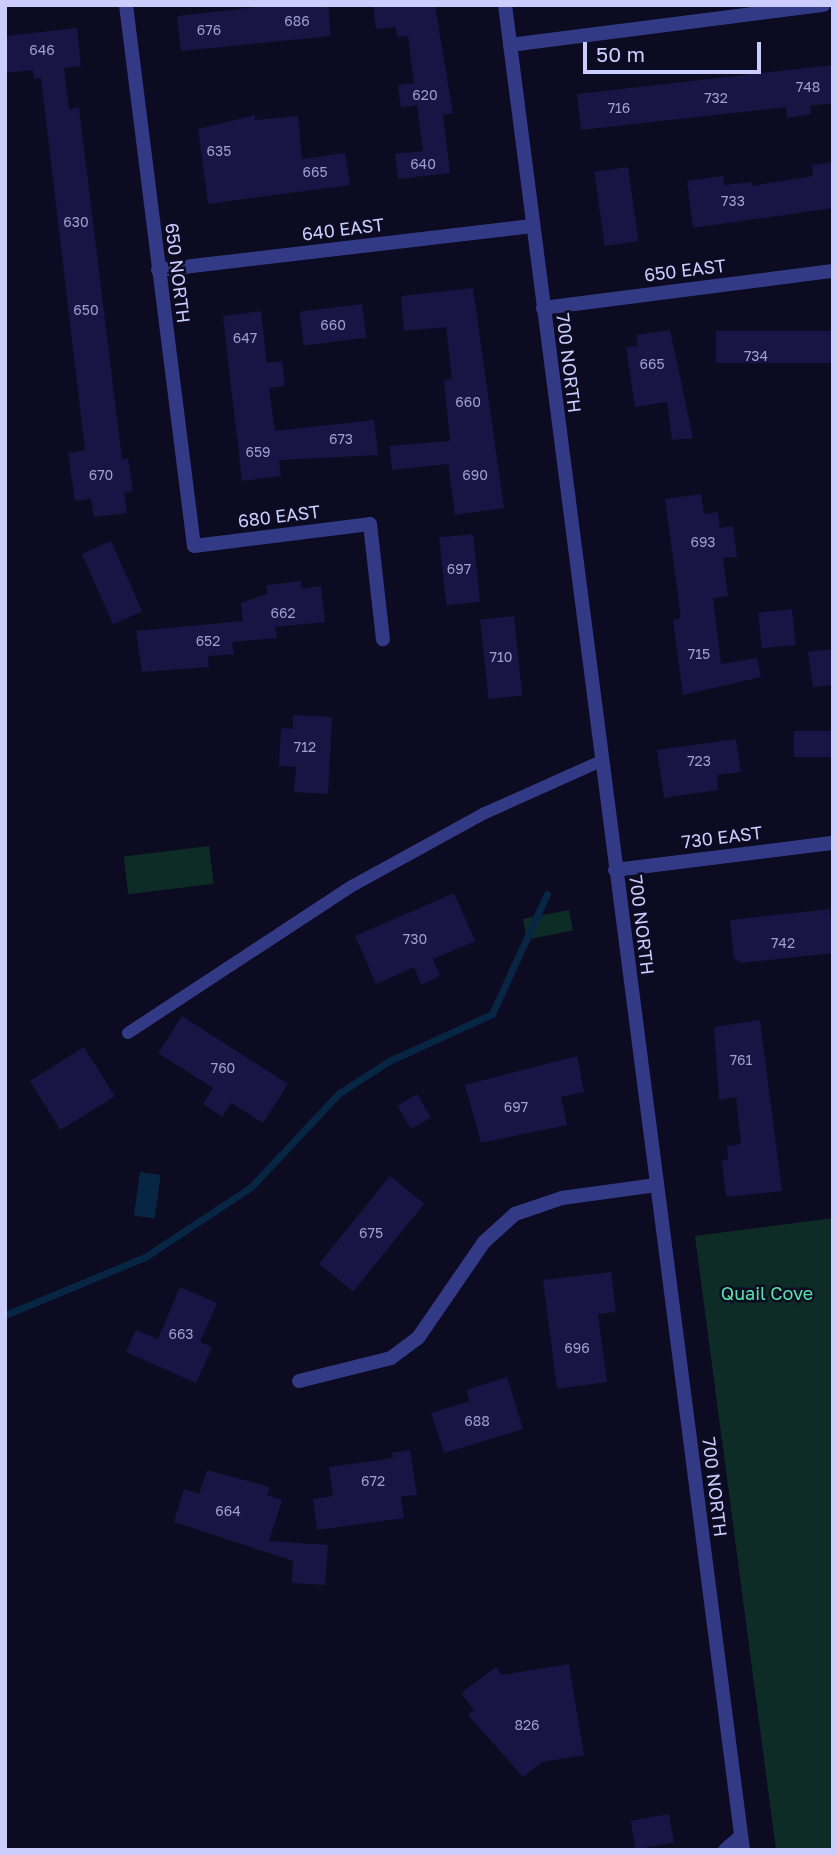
<!DOCTYPE html>
<style>
body{margin:0}
#map{position:relative;width:838px;height:1855px;overflow:hidden;background:#0c0b21;font-family:"Golos Text",sans-serif}
div>[style]{position:absolute}
[style*='--x']{left:calc(var(--x)*1px);top:calc(var(--y)*1px);width:calc(var(--w)*1px);rotate:calc(var(--a)*1deg)}
.green>*{inset:0;background:#0e2c26;transform-origin:0 0}
.water>*{inset:0;background:#072644;transform-origin:0 0}
.stream>*{height:7px;margin:-3.5px;padding:0 3.5px;transform-origin:3.5px;border-radius:3.5px;background:#072644}
.building>*{inset:0;background:#181544;transform-origin:0 0}
.service>*{height:12px;margin:-6px;padding:0 6px;transform-origin:6px;border-radius:6px;background:#323a85}
.minor>*{height:14px;margin:-7px;padding:0 7px;transform-origin:7px;border-radius:7px;background:#323a85}
.tertiary>*{height:14px;margin:-7px;padding:0 7px;transform-origin:7px;border-radius:7px;background:#323a85}
span{translate:-50% -50%;white-space:nowrap;text-align:center;line-height:1.15;-webkit-text-stroke:5px #0c0b21;paint-order:stroke}
.number-label{font-size:14px;color:#9e9fd0}
.number-label span{-webkit-text-stroke-width:0}
.street-label{font-size:18px;color:#cbcdff}
.park-label{font-size:18px;color:#4de9ac}
.frame{position:absolute;inset:0;border:7px solid #cbcdff;pointer-events:none}
.scale{position:absolute;left:583px;top:42px;width:178px;height:32px;box-sizing:border-box;border:4px solid #cbcdff;border-top:0;padding-left:9px;font-size:21px;line-height:24px;white-space:nowrap;color:#cbcdff;-webkit-text-stroke:5px #0c0b21;paint-order:stroke}
</style>
<div id="map">
<div class="green">
<div style="left:209px;top:846px;width:38px;height:86px;rotate:83deg"></div>
<div style="left:569px;top:910px;width:21px;height:47px;rotate:79deg"></div>
<div style="clip-path:polygon(833px 1218px,833px 1850px,776px 1850px,695px 1236px)"></div>
</div>
<div class="water">
<div style="left:140px;top:1172px;width:21px;height:44px;rotate:8deg"></div>
</div>
<div class="stream">
<div style="--x:5;--y:1315;--w:152;--a:-22.5"></div>
<div style="--x:145;--y:1257;--w:127;--a:-33.4"></div>
<div style="--x:251;--y:1187;--w:127;--a:-46.9"></div>
<div style="--x:338;--y:1094;--w:61;--a:-32.9"></div>
<div style="--x:389;--y:1061;--w:113;--a:-24.5"></div>
<div style="--x:492;--y:1014;--w:132;--a:-65.4"></div>
</div>
<div class="building">
<div style="clip-path:polygon(273px 5px,328px 5px,331px 36px,181px 51px,177px 16px)"></div>
<div style="clip-path:polygon(373px 5px,435px 5px,453px 113px,443px 115px,450px 173px,398px 179px,395px 154px,423px 151px,417px 105px,401px 108px,398px 85px,414px 83px,408px 36px,397px 37px,396px 27px,376px 29px)"></div>
<div style="clip-path:polygon(77px 28px,81px 66px,64px 68px,69px 109px,79px 108px,122px 459px,128px 458px,133px 491px,124px 492px,127px 513px,94px 517px,91px 499px,75px 501px,68px 453px,85px 450px,41px 78px,34px 79px,33px 70px,5px 73px,5px 36px)"></div>
<div style="clip-path:polygon(833px 65px,833px 103px,810px 106px,811px 114px,787px 118px,786px 107px,581px 130px,577px 94px)"></div>
<div style="clip-path:polygon(255px 115px,255px 120px,298px 116px,302px 159px,345px 153px,350px 185px,208px 204px,198px 129px)"></div>
<div style="clip-path:polygon(833px 162px,833px 208px,693px 228px,687px 181px,723px 176px,724px 185px,752px 182px,752px 186px,813px 176px,812px 165px)"></div>
<div style="left:628px;top:167px;width:75px;height:34px;rotate:82deg"></div>
<div style="clip-path:polygon(473px 288px,504px 508px,455px 515px,448px 464px,392px 470px,389px 446px,450px 441px,444px 380px,452px 379px,446px 327px,404px 331px,401px 296px)"></div>
<div style="left:362px;top:304px;width:34px;height:63px;rotate:83deg"></div>
<div style="clip-path:polygon(261px 311px,267px 363px,282px 361px,285px 386px,269px 388px,275px 431px,374px 420px,378px 455px,279px 460px,281px 476px,242px 481px,223px 316px)"></div>
<div style="clip-path:polygon(670px 330px,693px 438px,672px 440px,667px 402px,635px 407px,626px 347px,638px 346px,636px 335px)"></div>
<div style="left:833px;top:331px;width:32px;height:117px;rotate:90deg"></div>
<div style="clip-path:polygon(701px 494px,704px 514px,718px 512px,720px 528px,733px 526px,737px 557px,723px 558px,728px 596px,713px 598px,721px 664px,757px 658px,761px 677px,683px 695px,673px 620px,681px 618px,665px 499px)"></div>
<div style="left:473px;top:534px;width:68px;height:34px;rotate:84deg"></div>
<div style="left:111px;top:541px;width:77px;height:32px;rotate:66deg"></div>
<div style="clip-path:polygon(301px 581px,301px 589px,321px 586px,325px 622px,275px 627px,277px 638px,232px 642px,234px 654px,208px 656px,209px 667px,142px 672px,136px 631px,243px 621px,241px 603px,267px 594px,267px 585px)"></div>
<div style="left:792px;top:609px;width:36px;height:34px;rotate:84deg"></div>
<div style="left:514px;top:616px;width:80px;height:34px;rotate:84deg"></div>
<div style="clip-path:polygon(833px 649px,833px 685px,813px 687px,808px 652px)"></div>
<div style="clip-path:polygon(293px 715px,332px 717px,328px 794px,294px 792px,296px 767px,279px 766px,281px 728px,293px 729px)"></div>
<div style="left:833px;top:731px;width:26px;height:39px;rotate:90deg"></div>
<div style="clip-path:polygon(736px 739px,741px 772px,717px 775px,718px 790px,664px 798px,657px 750px)"></div>
<div style="clip-path:polygon(454px 893px,475px 941px,433px 959px,440px 976px,421px 985px,414px 967px,376px 984px,355px 936px)"></div>
<div style="clip-path:polygon(830px 909px,833px 953px,741px 963px,734px 958px,730px 920px)"></div>
<div style="clip-path:polygon(182px 1016px,288px 1084px,263px 1123px,231px 1103px,222px 1117px,203px 1104px,213px 1088px,158px 1053px)"></div>
<div style="clip-path:polygon(760px 1020px,782px 1191px,726px 1197px,722px 1161px,728px 1160px,727px 1146px,741px 1144px,736px 1097px,719px 1100px,714px 1027px)"></div>
<div style="left:84px;top:1047px;width:58px;height:64px;rotate:58deg"></div>
<div style="clip-path:polygon(577px 1056px,584px 1092px,561px 1097px,567px 1125px,481px 1143px,465px 1085px)"></div>
<div style="left:417px;top:1094px;width:27px;height:23px;rotate:59deg"></div>
<div style="left:390px;top:1176px;width:44px;height:113px;rotate:39deg"></div>
<div style="clip-path:polygon(611px 1272px,616px 1312px,598px 1314px,607px 1382px,557px 1389px,543px 1280px)"></div>
<div style="clip-path:polygon(180px 1287px,217px 1303px,200px 1342px,212px 1347px,196px 1383px,126px 1352px,136px 1330px,158px 1339px)"></div>
<div style="clip-path:polygon(507px 1377px,523px 1429px,444px 1453px,431px 1413px,470px 1401px,466px 1390px)"></div>
<div style="clip-path:polygon(410px 1450px,417px 1495px,401px 1496px,404px 1518px,317px 1530px,313px 1499px,333px 1496px,329px 1467px,393px 1458px,392px 1453px)"></div>
<div style="clip-path:polygon(207px 1470px,270px 1487px,267px 1495px,282px 1500px,269px 1541px,328px 1545px,325px 1585px,292px 1583px,293px 1561px,174px 1522px,184px 1489px,199px 1494px)"></div>
<div style="clip-path:polygon(569px 1664px,584px 1755px,542px 1762px,523px 1777px,468px 1715px,474px 1710px,461px 1693px,496px 1667px,502px 1675px)"></div>
<div style="left:669px;top:1814px;width:29px;height:39px;rotate:80deg"></div>
</div>
<div class="service">
<div style="--x:128;--y:1033;--w:268;--a:-33.3"></div>
<div style="--x:352;--y:886;--w:152;--a:-28.8"></div>
<div style="--x:485;--y:813;--w:127;--a:-24.1"></div>
</div>
<div class="minor">
<div style="--x:126;--y:5;--w:545;--a:82.84"></div>
<div style="--x:194;--y:546;--w:177;--a:-7.1"></div>
<div style="--x:370;--y:524;--w:116;--a:83.6"></div>
<div style="--x:510;--y:45;--w:316;--a:-7.3"></div>
<div style="--x:158;--y:270;--w:377;--a:-6.7"></div>
<div style="--x:543;--y:308;--w:292;--a:-7.3"></div>
<div style="--x:615;--y:870;--w:220;--a:-7.1"></div>
<div style="--x:299;--y:1381;--w:95;--a:-14"></div>
<div style="--x:391;--y:1358;--w:34;--a:-37"></div>
<div style="--x:418;--y:1338;--w:116;--a:-55.5"></div>
<div style="--x:484;--y:1242;--w:42;--a:-42.1"></div>
<div style="--x:515;--y:1214;--w:50;--a:-18.8"></div>
<div style="--x:562;--y:1198;--w:95;--a:-7.9"></div>
<div style="--x:725;--y:1850;--w:21;--a:-41"></div>
</div>
<div class="tertiary">
<div style="--x:505;--y:5;--w:1860;--a:82.65"></div>
</div>
<div class="number-label">
<span style="left:297px;top:21px">686</span>
<span style="left:209px;top:30px">676</span>
<span style="left:42px;top:50px">646</span>
<span style="left:808px;top:87px">748</span>
<span style="left:425px;top:95px">620</span>
<span style="left:716px;top:98px">732</span>
<span style="left:619px;top:108px">716</span>
<span style="left:219px;top:151px">635</span>
<span style="left:423px;top:164px">640</span>
<span style="left:315px;top:172px">665</span>
<span style="left:733px;top:201px">733</span>
<span style="left:76px;top:222px">630</span>
<span style="left:86px;top:310px">650</span>
<span style="left:333px;top:325px">660</span>
<span style="left:245px;top:338px">647</span>
<span style="left:756px;top:356px">734</span>
<span style="left:652px;top:364px">665</span>
<span style="left:468px;top:402px">660</span>
<span style="left:341px;top:439px">673</span>
<span style="left:258px;top:452px">659</span>
<span style="left:101px;top:475px">670</span>
<span style="left:475px;top:475px">690</span>
<span style="left:703px;top:542px">693</span>
<span style="left:459px;top:569px">697</span>
<span style="left:283px;top:613px">662</span>
<span style="left:208px;top:641px">652</span>
<span style="left:699px;top:654px">715</span>
<span style="left:501px;top:657px">710</span>
<span style="left:305px;top:747px">712</span>
<span style="left:699px;top:761px">723</span>
<span style="left:415px;top:939px">730</span>
<span style="left:783px;top:943px">742</span>
<span style="left:741px;top:1060px">761</span>
<span style="left:223px;top:1068px">760</span>
<span style="left:516px;top:1107px">697</span>
<span style="left:371px;top:1233px">675</span>
<span style="left:181px;top:1334px">663</span>
<span style="left:577px;top:1348px">696</span>
<span style="left:477px;top:1421px">688</span>
<span style="left:373px;top:1481px">672</span>
<span style="left:228px;top:1511px">664</span>
<span style="left:527px;top:1725px">826</span>
</div>
<div class="street-label">
<span style="left:343px;top:229px;rotate:-7deg">640 EAST</span>
<span style="left:685px;top:270px;rotate:-7deg">650 EAST</span>
<span style="left:178px;top:273px;rotate:83deg">650 NORTH</span>
<span style="left:569px;top:363px;rotate:83deg">700 NORTH</span>
<span style="left:279px;top:516px;rotate:-7deg">680 EAST</span>
<span style="left:722px;top:837px;rotate:-7deg">730 EAST</span>
<span style="left:642px;top:925px;rotate:83deg">700 NORTH</span>
<span style="left:715px;top:1487px;rotate:83deg">700 NORTH</span>
</div>
<div class="park-label">
<span style="left:767px;top:1293px">Quail Cove</span>
</div>
<div class="frame"></div>
<div class="scale">50 m</div>
</div>
